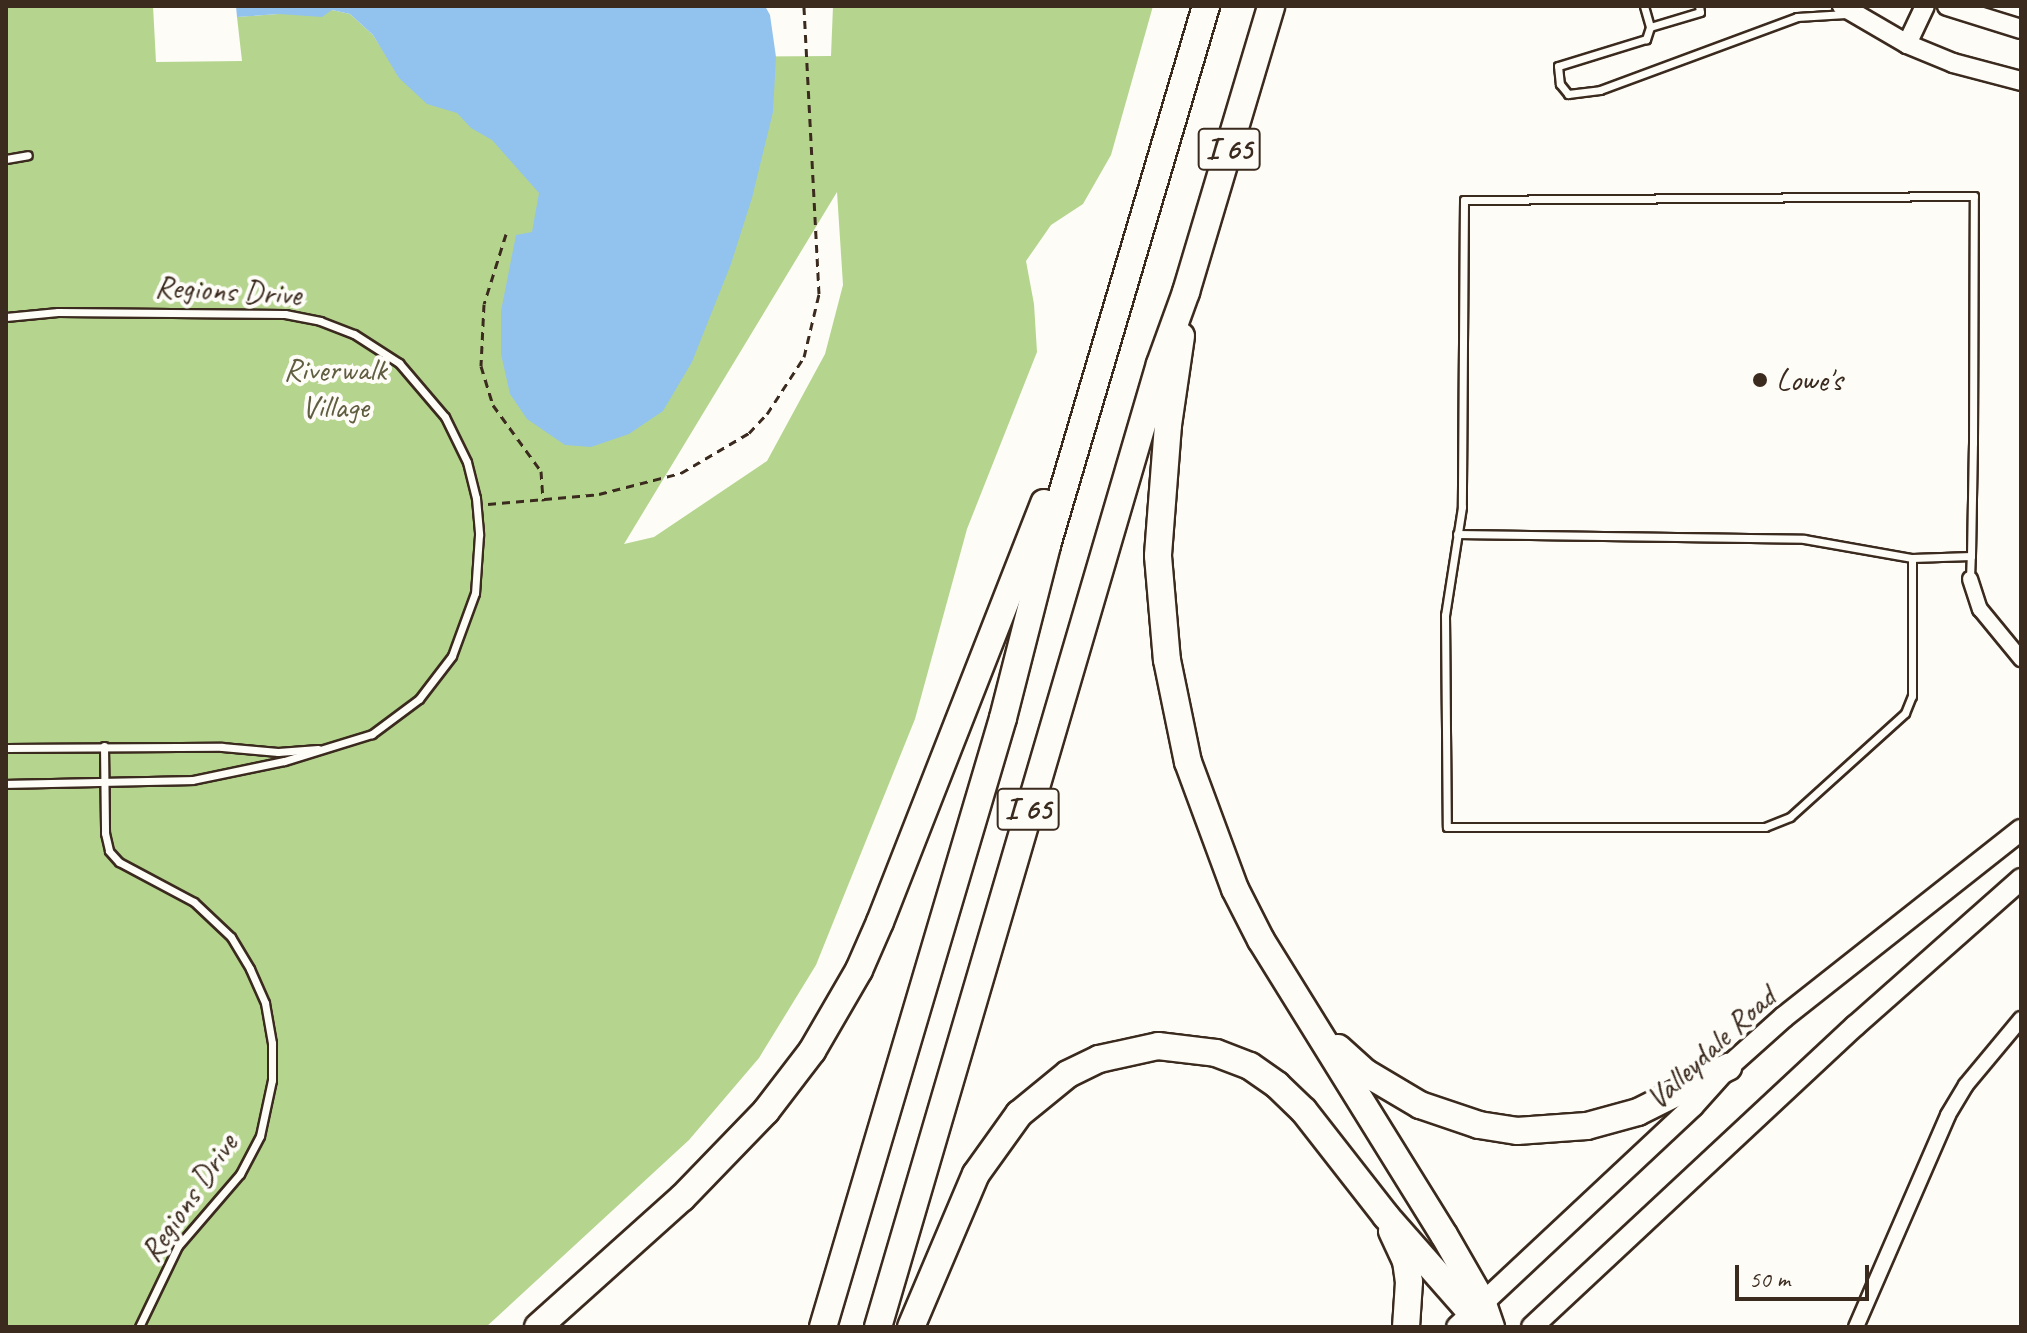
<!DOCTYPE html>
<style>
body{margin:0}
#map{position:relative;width:2027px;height:1333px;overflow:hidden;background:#fdfcf7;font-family:Caveat,sans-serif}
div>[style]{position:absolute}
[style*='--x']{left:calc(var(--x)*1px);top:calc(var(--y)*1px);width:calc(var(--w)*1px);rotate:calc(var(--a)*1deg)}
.green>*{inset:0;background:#b5d58e}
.water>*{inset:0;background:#92c2ee}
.path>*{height:3px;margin-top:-1.5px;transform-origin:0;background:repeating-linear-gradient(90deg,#3b2a1e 0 8px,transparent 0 14px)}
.roads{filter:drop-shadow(2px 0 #3b2a1e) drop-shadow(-2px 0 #3b2a1e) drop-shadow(0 2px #3b2a1e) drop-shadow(0 -2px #3b2a1e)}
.service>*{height:7px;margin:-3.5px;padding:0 3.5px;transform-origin:3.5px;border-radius:3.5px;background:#fdfcf7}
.minor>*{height:14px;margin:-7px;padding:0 7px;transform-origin:7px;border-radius:7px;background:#fdfcf7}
.tertiary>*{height:18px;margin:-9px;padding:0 9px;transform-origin:9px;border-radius:9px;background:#fdfcf7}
.secondary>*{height:20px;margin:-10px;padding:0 10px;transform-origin:10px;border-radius:10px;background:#fdfcf7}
.motorway>*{height:26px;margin:-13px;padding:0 13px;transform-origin:13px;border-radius:13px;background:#fdfcf7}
.dots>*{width:22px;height:22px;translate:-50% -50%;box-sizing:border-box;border:4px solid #fdfcf7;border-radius:50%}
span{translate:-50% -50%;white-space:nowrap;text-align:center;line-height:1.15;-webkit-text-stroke:8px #fdfcf7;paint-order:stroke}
.shield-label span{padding:2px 6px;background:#fdfcf7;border:2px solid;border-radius:6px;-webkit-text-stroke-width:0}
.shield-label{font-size:30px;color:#3b2a1e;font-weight:700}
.street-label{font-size:32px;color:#3b2a1e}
.park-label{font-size:32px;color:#605d40}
.poi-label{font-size:32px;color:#3b2a1e}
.left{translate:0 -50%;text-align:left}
.frame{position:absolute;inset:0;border:8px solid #3b2a1e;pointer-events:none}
.scale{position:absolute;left:1735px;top:1265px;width:134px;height:36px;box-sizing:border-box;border:4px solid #3b2a1e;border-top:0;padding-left:10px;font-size:24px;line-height:28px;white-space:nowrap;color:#3b2a1e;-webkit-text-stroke:6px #fdfcf7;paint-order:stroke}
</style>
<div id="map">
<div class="green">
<div style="clip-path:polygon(evenodd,6px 6px,153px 6px,156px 62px,242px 61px,237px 17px,332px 10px,350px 14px,373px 35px,389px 60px,831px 56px,833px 6px,1153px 6px,1111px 155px,1083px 204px,1051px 225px,1026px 261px,1034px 304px,1037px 352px,967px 529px,915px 719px,816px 965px,759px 1058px,689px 1140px,486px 1327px,6px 1327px,6px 6px,837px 192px,843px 285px,825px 354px,767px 461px,654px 537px,624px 544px,837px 192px)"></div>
</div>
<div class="water">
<div style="clip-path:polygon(236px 6px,765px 6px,770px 15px,776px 57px,773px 112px,752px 198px,731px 264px,692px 362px,663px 411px,629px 434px,591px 447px,565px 445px,527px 419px,510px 394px,501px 354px,501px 311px,516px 235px,532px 232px,539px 193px,492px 140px,471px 128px,457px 113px,427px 104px,399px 78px,373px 35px,350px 14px,332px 10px,322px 17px,279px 14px,237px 17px)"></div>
</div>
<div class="path">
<div style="--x:506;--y:234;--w:73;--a:107.4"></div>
<div style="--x:484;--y:304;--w:62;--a:92.8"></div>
<div style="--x:481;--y:366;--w:41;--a:72.9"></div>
<div style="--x:493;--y:405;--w:82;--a:54"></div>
<div style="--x:541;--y:471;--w:30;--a:86"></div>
<div style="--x:488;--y:504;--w:111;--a:-5.1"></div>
<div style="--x:599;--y:494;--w:85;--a:-14.4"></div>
<div style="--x:681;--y:473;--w:79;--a:-30.5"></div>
<div style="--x:749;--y:433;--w:26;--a:-47"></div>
<div style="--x:767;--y:414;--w:68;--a:-57"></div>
<div style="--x:804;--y:357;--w:65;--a:-76.6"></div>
<div style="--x:819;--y:294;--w:288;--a:-93"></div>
</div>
<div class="roads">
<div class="service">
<div style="--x:1644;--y:6;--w:22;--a:74"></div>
<div style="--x:1650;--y:27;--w:13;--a:108"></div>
<div style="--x:1646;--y:39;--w:92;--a:162.9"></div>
<div style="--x:1558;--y:66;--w:18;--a:84"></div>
<div style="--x:1560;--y:84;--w:13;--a:51"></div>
<div style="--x:1568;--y:94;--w:32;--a:-7"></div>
<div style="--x:1600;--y:90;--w:210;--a:-20.3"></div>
<div style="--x:1797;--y:17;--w:49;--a:-3.5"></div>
<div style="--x:1650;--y:27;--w:52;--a:-16.7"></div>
<div style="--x:1700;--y:12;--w:6;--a:-99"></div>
<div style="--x:6;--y:159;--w:22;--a:-10"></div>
<div style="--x:6;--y:317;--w:52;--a:-5.5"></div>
<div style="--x:58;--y:312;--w:227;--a:0.5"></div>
<div style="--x:285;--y:314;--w:36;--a:11"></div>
<div style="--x:320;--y:321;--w:36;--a:21"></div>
<div style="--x:354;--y:334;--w:54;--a:32.8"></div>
<div style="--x:399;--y:363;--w:71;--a:49.6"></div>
<div style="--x:445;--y:417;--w:50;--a:63.9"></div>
<div style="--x:467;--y:462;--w:37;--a:76"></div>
<div style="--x:476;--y:498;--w:37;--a:85"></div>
<div style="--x:479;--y:535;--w:58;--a:93.9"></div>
<div style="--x:475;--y:593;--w:67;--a:110.1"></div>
<div style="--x:452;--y:656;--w:54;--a:127.5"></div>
<div style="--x:419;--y:699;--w:59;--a:143.3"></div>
<div style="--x:372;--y:734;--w:92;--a:162.9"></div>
<div style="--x:284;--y:761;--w:94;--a:168.3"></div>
<div style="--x:192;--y:780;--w:186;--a:178.8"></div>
<div style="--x:1457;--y:534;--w:347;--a:0.8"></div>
<div style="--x:1804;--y:539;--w:110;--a:10"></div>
<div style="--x:1970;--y:579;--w:23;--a:-88"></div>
<div style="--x:1971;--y:556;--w:113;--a:-89"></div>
<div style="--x:1973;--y:443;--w:247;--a:-89.8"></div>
<div style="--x:1974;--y:196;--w:510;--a:179.55"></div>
<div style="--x:1464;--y:200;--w:307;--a:90.4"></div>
<div style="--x:1462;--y:507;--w:109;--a:98.9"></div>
<div style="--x:1445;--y:615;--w:212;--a:89.5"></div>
<div style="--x:1447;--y:827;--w:318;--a:0"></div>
<div style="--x:1765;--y:827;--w:27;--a:-22"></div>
<div style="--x:1790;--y:817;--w:155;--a:-42.1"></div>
<div style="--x:1905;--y:713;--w:18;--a:-68"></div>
<div style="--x:1912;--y:696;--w:138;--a:-90"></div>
<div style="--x:1912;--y:558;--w:59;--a:-1.9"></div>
<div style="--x:104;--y:746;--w:87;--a:89.3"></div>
<div style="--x:105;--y:833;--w:18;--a:77"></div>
<div style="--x:109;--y:851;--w:15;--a:48"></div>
<div style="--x:119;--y:862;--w:85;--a:28.1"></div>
<div style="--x:194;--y:902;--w:51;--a:43.4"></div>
<div style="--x:231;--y:937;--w:37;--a:59"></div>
<div style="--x:250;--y:969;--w:37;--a:66"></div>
<div style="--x:265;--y:1003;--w:41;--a:80.1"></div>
<div style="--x:272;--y:1043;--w:37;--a:90"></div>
<div style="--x:272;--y:1080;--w:57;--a:102.1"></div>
<div style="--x:260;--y:1136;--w:43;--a:117.8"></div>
<div style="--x:240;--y:1174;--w:95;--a:130.7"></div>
<div style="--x:178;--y:1246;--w:90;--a:115.7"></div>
<div style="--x:6;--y:748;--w:216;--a:-0.3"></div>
<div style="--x:222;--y:747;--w:56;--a:5.1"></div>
<div style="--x:278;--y:752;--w:40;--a:-4.3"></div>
</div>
<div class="minor">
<div style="--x:1970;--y:579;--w:32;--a:72"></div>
<div style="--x:1980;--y:609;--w:65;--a:50.6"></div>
<div style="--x:1856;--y:1327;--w:231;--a:-66.5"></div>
<div style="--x:1948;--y:1115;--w:35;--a:-59"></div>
<div style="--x:1966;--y:1085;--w:86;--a:-50.2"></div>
</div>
<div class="tertiary">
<div style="--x:1842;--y:6;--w:75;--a:30.3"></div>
<div style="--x:1907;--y:44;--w:50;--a:22.4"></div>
<div style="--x:1953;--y:63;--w:70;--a:14.8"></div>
<div style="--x:1947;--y:6;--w:77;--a:17.3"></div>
<div style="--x:1907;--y:44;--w:42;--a:-64.7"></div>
</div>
<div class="secondary">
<div style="--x:1457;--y:1327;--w:323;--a:-43.1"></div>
<div style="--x:1693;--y:1106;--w:52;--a:-48.1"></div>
<div style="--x:1728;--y:1067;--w:75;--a:-41.8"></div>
<div style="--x:1784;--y:1017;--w:302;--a:-38.3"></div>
<div style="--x:1532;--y:1327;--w:442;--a:-43"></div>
<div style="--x:1855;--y:1026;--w:222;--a:-41.5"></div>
</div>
<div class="motorway">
<div style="--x:1181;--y:336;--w:90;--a:98.3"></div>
<div style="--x:1168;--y:425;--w:131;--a:94.4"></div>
<div style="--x:1158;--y:556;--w:104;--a:85.1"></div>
<div style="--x:1167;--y:660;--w:104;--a:78.4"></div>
<div style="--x:1188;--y:762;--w:135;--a:69.7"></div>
<div style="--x:1235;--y:889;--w:57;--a:63"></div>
<div style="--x:1261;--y:940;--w:347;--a:58.2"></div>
<div style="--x:1444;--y:1235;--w:76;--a:60.1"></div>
<div style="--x:1482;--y:1301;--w:28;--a:71"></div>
<div style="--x:1338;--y:1048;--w:38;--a:42"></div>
<div style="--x:1366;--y:1073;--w:63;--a:30.7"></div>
<div style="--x:1420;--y:1105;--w:62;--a:18.7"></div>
<div style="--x:1479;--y:1125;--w:38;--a:9"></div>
<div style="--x:1517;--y:1131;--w:70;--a:-4.1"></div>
<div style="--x:1587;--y:1126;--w:53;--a:-15.4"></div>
<div style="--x:1638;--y:1112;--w:101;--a:-26.6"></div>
<div style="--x:1392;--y:1231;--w:33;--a:65"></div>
<div style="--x:1406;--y:1261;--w:21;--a:82"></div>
<div style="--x:1409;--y:1282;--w:45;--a:93.8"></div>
<div style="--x:538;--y:1327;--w:193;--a:-41.9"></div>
<div style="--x:682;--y:1198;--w:121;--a:-46"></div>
<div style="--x:766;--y:1111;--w:76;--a:-52.5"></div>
<div style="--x:812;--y:1051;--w:94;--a:-59.9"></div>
<div style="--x:859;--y:970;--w:52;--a:-66.4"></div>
<div style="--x:880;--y:922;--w:450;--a:-68.6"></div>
<div style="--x:823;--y:1327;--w:635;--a:-73.53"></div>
<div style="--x:1003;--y:718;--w:179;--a:-75.7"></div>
<div style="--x:1047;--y:545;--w:562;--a:-73.56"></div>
<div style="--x:878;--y:1327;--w:1003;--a:-73.68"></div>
<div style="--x:1160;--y:364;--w:77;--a:-70.1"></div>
<div style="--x:1186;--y:292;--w:298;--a:-73.4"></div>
<div style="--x:911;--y:1327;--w:166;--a:-67"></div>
<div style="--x:976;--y:1174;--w:74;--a:-54.4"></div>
<div style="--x:1019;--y:1114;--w:63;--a:-39.2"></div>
<div style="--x:1068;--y:1074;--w:34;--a:-26"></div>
<div style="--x:1099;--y:1059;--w:60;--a:-12.4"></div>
<div style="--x:1158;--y:1046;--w:58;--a:6.9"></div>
<div style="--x:1216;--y:1053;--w:36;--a:21"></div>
<div style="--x:1250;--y:1066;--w:33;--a:35"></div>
<div style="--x:1277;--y:1085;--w:37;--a:44"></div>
<div style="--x:1304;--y:1111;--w:133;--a:52"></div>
<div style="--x:1386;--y:1216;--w:148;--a:48.6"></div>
</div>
</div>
<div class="dots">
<div style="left:1760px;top:380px;background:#3b2a1e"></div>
</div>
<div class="shield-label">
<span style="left:1229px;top:149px">I 65</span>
<span style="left:1028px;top:809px">I 65</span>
</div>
<div class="street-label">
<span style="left:228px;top:291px;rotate:3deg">Regions Drive</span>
<span style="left:1711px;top:1048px;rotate:-43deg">Valleydale Road</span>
<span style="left:189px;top:1198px;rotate:-56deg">Regions Drive</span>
</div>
<div class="park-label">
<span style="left:335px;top:389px">Riverwalk<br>Village</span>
</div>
<div class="poi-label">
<span class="left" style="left:1776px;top:380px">Lowe's</span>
</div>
<div class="frame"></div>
<div class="scale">50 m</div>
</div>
